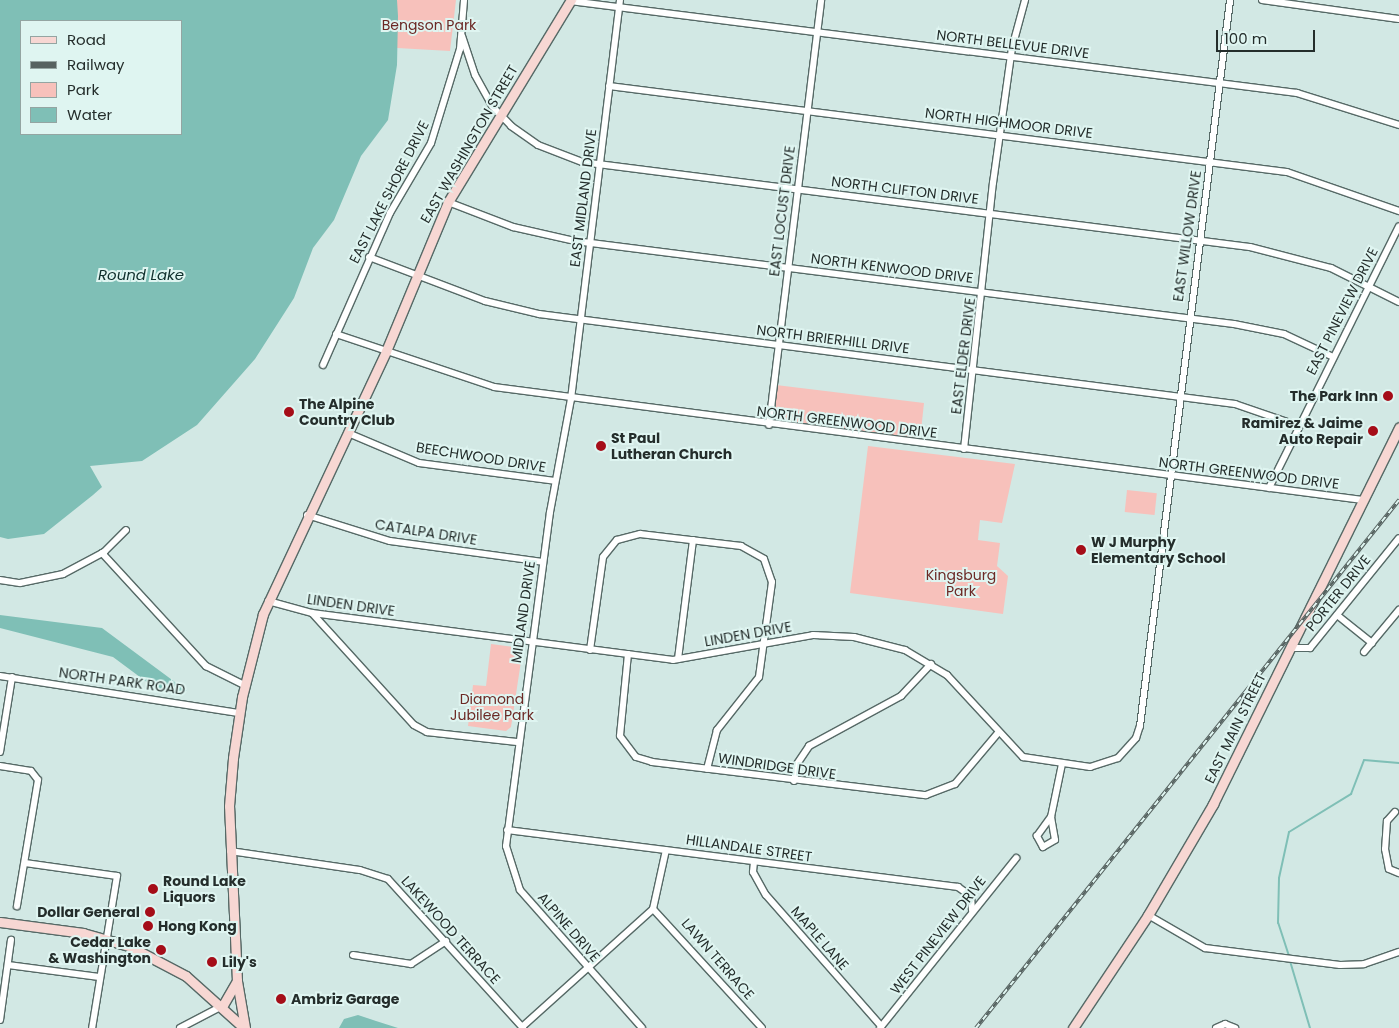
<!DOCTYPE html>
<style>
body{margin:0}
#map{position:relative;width:1399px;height:1028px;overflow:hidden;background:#d2e8e4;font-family:Poppins,sans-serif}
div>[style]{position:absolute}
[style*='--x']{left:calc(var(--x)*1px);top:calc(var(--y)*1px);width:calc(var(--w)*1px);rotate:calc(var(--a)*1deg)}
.green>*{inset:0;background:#f7c1bb;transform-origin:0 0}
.water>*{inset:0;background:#7fbfb6}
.stream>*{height:2px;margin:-1px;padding:0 1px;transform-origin:1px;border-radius:1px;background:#7fbfb6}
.roads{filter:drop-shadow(1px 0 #566966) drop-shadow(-1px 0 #566966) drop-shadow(0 1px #566966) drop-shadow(0 -1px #566966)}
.minor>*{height:6px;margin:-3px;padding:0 3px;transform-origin:3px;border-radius:3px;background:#fff}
.major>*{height:9px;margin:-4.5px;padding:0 4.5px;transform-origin:4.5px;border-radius:4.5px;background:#f7d7d3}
.rail>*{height:4px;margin-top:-2px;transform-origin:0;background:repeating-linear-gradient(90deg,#dff5f1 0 5.5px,#566260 0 11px);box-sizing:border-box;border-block:1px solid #566260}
.dots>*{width:14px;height:14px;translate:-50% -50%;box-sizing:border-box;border:2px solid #dff5f1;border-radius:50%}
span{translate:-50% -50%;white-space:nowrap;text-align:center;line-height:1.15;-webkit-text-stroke:4px #dff5f1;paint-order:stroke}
.park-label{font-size:14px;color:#6c2925}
.street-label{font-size:14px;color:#242d2b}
.poi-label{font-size:14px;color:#242d2b;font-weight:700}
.right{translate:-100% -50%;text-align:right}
.left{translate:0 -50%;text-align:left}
.water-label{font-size:15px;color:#0f2f2c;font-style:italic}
.legend{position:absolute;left:20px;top:20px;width:162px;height:115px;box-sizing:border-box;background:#dff5f1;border:1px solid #94a5a2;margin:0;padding:6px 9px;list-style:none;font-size:15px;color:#242d2b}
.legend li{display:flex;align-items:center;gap:10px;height:25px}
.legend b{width:25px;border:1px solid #94a5a2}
.scale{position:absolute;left:1216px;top:30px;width:99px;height:22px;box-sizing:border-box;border:2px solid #242d2b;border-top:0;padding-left:6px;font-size:15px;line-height:18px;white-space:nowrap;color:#242d2b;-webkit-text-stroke:4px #dff5f1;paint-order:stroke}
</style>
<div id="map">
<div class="green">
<div style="clip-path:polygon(397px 0,456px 0,450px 51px,397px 48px)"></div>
<div style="clip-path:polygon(776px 385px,924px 403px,920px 440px,779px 423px,772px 413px)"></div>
<div style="clip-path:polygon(868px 446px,1015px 464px,1002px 523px,980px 520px,978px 540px,1000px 543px,997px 566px,1008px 576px,1003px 614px,850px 593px)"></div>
<div style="left:1127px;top:490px;width:30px;height:22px;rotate:6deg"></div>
<div style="clip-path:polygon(491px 644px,523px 648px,511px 727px,506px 731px,468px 726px,473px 685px,486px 686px)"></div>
</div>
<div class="water">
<div style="clip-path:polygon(evenodd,0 0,397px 0,398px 16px,397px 65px,388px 120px,361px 156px,334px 220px,313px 248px,294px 298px,255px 359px,197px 425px,142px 461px,90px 466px,102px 487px,93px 495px,44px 534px,8px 539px,0 537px,0 0,181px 21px,181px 134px,21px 134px,21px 21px,181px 21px)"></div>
<div style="clip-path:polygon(0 615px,102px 628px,187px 691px,166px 692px,148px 683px,113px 657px,0 628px)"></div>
<div style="clip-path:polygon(358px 1015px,376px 1021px,398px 1028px,339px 1028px,344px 1019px)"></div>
</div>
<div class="stream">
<div style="--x:1289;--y:956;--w:35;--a:-108"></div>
<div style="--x:1278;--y:923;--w:45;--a:-88.7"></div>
<div style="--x:1279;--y:878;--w:47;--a:-77.7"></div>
<div style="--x:1289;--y:832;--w:73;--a:-31.5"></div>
<div style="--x:1351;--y:794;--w:36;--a:-69"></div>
<div style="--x:1364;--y:760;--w:35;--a:5"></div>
<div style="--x:1290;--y:961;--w:70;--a:73.4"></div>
</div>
<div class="roads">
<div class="minor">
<div style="--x:620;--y:0;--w:402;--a:97"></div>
<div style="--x:571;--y:399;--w:115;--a:100.5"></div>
<div style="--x:550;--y:512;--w:337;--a:97.5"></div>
<div style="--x:506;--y:846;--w:46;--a:72.3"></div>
<div style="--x:520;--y:890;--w:184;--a:48.5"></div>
<div style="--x:1262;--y:0;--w:138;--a:7.9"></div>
<div style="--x:570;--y:1;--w:733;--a:7.21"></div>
<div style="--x:1297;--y:93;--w:107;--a:17.4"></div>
<div style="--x:462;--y:36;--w:41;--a:71.6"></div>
<div style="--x:475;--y:75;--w:35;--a:61"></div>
<div style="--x:492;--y:106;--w:28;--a:46"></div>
<div style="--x:511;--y:126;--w:33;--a:35"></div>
<div style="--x:538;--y:145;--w:47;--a:21.1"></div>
<div style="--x:582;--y:162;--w:673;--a:7.25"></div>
<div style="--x:1250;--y:247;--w:84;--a:14.5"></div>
<div style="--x:1331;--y:268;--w:76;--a:26.6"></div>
<div style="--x:609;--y:86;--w:683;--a:7.23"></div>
<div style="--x:1287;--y:172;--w:119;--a:19.2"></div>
<div style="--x:448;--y:202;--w:70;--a:21"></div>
<div style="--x:513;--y:227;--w:64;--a:12.7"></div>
<div style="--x:575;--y:241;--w:664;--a:7.18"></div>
<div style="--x:1234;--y:324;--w:51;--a:11.3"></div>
<div style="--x:1284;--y:334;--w:54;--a:25.1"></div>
<div style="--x:369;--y:257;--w:124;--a:20.8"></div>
<div style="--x:485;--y:301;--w:56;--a:13.5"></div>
<div style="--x:539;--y:314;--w:702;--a:7.37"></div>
<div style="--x:1235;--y:404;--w:68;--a:19"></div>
<div style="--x:336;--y:334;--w:167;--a:18.5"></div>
<div style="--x:494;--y:387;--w:876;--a:7.41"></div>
<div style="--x:323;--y:365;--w:166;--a:-66.2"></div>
<div style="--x:390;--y:213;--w:81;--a:-59.6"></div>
<div style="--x:431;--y:143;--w:98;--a:-72.9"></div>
<div style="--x:460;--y:49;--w:49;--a:-85.3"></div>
<div style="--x:769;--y:425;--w:428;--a:-83"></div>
<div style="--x:348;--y:433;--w:77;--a:22.9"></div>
<div style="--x:419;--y:463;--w:137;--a:7.5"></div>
<div style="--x:964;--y:449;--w:268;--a:-83.8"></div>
<div style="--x:993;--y:183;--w:136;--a:-82"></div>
<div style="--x:1012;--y:48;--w:50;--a:-74.8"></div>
<div style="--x:1269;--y:488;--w:292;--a:-63.6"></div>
<div style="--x:307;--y:515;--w:87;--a:17.4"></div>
<div style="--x:390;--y:541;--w:154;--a:7.8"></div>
<div style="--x:102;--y:553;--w:154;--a:47.4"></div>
<div style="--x:206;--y:666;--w:42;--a:26.6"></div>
<div style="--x:0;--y:580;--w:20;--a:9"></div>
<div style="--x:20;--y:583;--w:44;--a:-11.8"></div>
<div style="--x:63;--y:574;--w:47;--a:-28.2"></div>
<div style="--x:104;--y:552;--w:31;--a:-45"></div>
<div style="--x:268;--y:601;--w:46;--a:15.3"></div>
<div style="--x:312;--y:613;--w:364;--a:7.4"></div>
<div style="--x:673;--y:660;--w:142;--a:-10.1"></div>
<div style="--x:813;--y:635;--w:41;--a:2.8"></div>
<div style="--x:854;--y:637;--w:53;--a:14.3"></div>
<div style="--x:905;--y:650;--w:49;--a:30.8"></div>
<div style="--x:947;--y:675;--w:112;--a:47.2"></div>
<div style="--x:1023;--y:757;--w:68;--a:8.5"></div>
<div style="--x:1090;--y:767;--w:29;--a:-18"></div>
<div style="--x:1118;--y:758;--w:27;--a:-48"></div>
<div style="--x:1136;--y:738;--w:13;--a:-72"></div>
<div style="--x:1140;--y:726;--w:732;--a:-82.93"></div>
<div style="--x:312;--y:613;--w:151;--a:47.7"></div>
<div style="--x:414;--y:725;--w:15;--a:28"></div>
<div style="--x:427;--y:732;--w:92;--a:6.3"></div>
<div style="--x:1337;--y:615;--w:45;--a:38.7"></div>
<div style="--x:1290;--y:648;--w:20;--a:0"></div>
<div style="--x:1310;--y:648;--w:141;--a:-51"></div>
<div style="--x:590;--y:650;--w:94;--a:-82"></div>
<div style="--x:603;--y:557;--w:22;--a:-51"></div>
<div style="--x:617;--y:540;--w:24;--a:-15"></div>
<div style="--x:640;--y:534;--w:102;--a:6.8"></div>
<div style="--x:741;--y:546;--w:26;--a:29"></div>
<div style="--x:764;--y:559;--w:24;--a:71"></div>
<div style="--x:772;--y:582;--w:96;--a:97.8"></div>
<div style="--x:759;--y:677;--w:68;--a:128.4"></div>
<div style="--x:717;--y:730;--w:40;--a:104.4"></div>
<div style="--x:1364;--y:652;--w:55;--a:-50.2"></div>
<div style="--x:628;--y:654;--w:82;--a:95.6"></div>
<div style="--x:620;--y:736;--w:26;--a:53"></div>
<div style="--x:636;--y:757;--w:17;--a:17"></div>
<div style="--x:652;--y:762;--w:276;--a:6.9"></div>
<div style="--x:926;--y:795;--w:31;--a:-21"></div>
<div style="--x:955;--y:784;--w:67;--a:-49.9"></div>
<div style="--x:678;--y:659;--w:120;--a:-82.8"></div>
<div style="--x:0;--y:676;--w:243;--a:8.8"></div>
<div style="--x:0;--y:752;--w:76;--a:-80.9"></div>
<div style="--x:0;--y:766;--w:31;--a:9"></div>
<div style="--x:31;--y:771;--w:11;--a:52"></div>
<div style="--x:38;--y:780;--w:128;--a:99.5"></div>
<div style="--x:794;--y:781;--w:17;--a:-80"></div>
<div style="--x:797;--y:764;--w:22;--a:-56"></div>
<div style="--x:809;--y:746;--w:105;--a:-28.5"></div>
<div style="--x:901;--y:696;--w:44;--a:-46.8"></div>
<div style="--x:1395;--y:812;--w:12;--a:132"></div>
<div style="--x:1387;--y:821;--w:28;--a:94"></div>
<div style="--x:1385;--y:849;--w:20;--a:79"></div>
<div style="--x:1389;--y:869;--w:11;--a:22"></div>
<div style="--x:1051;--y:817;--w:23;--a:80"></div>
<div style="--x:1055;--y:840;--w:14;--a:150"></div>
<div style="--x:1043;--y:847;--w:13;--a:-119"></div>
<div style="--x:1037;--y:836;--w:24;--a:-54"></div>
<div style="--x:1051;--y:817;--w:54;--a:-78.3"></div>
<div style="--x:507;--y:830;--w:455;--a:7.2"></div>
<div style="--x:958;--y:887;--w:16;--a:35"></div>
<div style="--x:971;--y:896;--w:14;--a:86"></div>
<div style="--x:230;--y:851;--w:131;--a:8.3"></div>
<div style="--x:360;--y:870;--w:29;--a:18"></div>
<div style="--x:388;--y:879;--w:201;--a:47.8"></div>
<div style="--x:754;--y:862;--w:10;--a:96"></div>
<div style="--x:753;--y:872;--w:26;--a:61"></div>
<div style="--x:766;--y:895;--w:174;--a:48.7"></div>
<div style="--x:25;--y:863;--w:93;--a:8"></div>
<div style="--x:117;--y:876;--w:154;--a:99.3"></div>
<div style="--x:653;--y:909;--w:161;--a:47.5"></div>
<div style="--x:1148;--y:915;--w:66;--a:30.1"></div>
<div style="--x:1205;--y:948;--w:136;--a:7.2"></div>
<div style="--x:1340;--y:965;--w:24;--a:-2"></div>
<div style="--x:1364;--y:964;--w:37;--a:-19"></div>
<div style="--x:353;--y:955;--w:59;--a:8.8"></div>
<div style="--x:411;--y:964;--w:42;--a:-33.3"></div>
<div style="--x:8;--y:965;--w:92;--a:7.5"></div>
<div style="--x:0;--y:1020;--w:81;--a:-82.2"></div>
<div style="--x:522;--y:1027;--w:176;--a:-42"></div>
<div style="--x:653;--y:909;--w:60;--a:-77.6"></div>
<div style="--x:180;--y:1028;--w:47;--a:-27.6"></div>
<div style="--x:880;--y:1028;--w:218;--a:-51.3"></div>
<div style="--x:1216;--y:1028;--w:10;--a:-24"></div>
<div style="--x:1225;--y:1024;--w:11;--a:22"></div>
</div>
<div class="major">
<div style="--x:0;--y:922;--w:84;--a:7.5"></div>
<div style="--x:83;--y:933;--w:48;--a:15.8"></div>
<div style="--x:129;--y:946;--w:64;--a:27.8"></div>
<div style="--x:186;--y:976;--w:78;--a:41.9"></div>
<div style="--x:237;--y:981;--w:48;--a:80.3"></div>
<div style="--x:223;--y:1005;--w:28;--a:-60"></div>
<div style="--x:237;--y:981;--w:175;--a:-92.6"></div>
<div style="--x:229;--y:806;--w:48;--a:-85.2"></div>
<div style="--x:233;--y:758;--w:62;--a:-81.6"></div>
<div style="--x:242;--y:697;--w:86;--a:-75.8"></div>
<div style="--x:263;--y:614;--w:290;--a:-64.9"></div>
<div style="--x:386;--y:351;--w:161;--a:-67.4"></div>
<div style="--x:448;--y:202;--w:237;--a:-58.7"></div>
<div style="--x:1073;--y:1028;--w:136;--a:-56.4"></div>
<div style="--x:1148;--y:915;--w:129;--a:-59.6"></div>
<div style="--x:1213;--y:804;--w:420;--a:-63.7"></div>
</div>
</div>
<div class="rail">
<div style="--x:976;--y:1028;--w:677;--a:-51.3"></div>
</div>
<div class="dots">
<div style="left:1388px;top:396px;background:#a50d18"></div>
<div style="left:289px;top:412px;background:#a50d18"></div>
<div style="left:1373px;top:431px;background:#a50d18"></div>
<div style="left:601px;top:446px;background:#a50d18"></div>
<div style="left:1081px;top:550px;background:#a50d18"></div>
<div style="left:153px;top:889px;background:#a50d18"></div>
<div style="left:150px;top:912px;background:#a50d18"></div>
<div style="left:148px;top:926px;background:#a50d18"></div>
<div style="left:161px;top:950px;background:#a50d18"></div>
<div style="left:212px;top:962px;background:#a50d18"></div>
<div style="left:281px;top:999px;background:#a50d18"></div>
</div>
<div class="park-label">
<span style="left:429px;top:25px">Bengson Park</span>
<span style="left:961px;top:583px">Kingsburg<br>Park</span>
<span style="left:492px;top:707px">Diamond<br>Jubilee Park</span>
</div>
<div class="street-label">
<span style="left:1013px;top:44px;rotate:7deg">NORTH BELLEVUE DRIVE</span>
<span style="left:1009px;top:123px;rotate:7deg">NORTH HIGHMOOR DRIVE</span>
<span style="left:469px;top:144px;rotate:-60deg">EAST WASHINGTON STREET</span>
<span style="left:905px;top:190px;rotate:7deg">NORTH CLIFTON DRIVE</span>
<span style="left:389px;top:192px;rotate:-63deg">EAST LAKE SHORE DRIVE</span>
<span style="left:583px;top:198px;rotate:-83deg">EAST MIDLAND DRIVE</span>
<span style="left:782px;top:211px;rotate:-83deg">EAST LOCUST DRIVE</span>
<span style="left:1187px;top:236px;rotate:-82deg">EAST WILLOW DRIVE</span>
<span style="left:892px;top:268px;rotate:7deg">NORTH KENWOOD DRIVE</span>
<span style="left:1342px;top:311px;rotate:-63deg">EAST PINEVIEW DRIVE</span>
<span style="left:833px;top:339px;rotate:7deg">NORTH BRIERHILL DRIVE</span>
<span style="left:963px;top:356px;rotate:-83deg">EAST ELDER DRIVE</span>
<span style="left:847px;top:422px;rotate:7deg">NORTH GREENWOOD DRIVE</span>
<span style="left:481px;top:457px;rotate:9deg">BEECHWOOD DRIVE</span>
<span style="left:1249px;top:473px;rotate:7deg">NORTH GREENWOOD DRIVE</span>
<span style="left:426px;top:532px;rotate:9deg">CATALPA DRIVE</span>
<span style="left:1338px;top:593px;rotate:-51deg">PORTER DRIVE</span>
<span style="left:351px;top:605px;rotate:8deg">LINDEN DRIVE</span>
<span style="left:523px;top:612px;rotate:-82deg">MIDLAND DRIVE</span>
<span style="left:748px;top:634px;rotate:-10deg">LINDEN DRIVE</span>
<span style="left:122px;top:681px;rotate:8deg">NORTH PARK ROAD</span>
<span style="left:1235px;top:728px;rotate:-64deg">EAST MAIN STREET</span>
<span style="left:777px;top:766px;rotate:8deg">WINDRIDGE DRIVE</span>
<span style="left:749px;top:848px;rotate:8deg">HILLANDALE STREET</span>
<span style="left:569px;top:927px;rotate:49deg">ALPINE DRIVE</span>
<span style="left:451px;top:930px;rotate:48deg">LAKEWOOD TERRACE</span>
<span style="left:938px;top:935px;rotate:-52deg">WEST PINEVIEW DRIVE</span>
<span style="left:820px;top:938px;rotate:49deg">MAPLE LANE</span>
<span style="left:718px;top:959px;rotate:49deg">LAWN TERRACE</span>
</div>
<div class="poi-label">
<span class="right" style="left:1378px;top:396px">The Park Inn</span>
<span class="left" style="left:299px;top:412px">The Alpine<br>Country Club</span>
<span class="right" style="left:1363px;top:431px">Ramirez &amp; Jaime<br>Auto Repair</span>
<span class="left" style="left:611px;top:446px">St Paul<br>Lutheran Church</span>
<span class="left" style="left:1091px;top:550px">W J Murphy<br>Elementary School</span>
<span class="left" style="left:163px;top:889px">Round Lake<br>Liquors</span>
<span class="right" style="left:140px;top:912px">Dollar General</span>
<span class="left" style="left:158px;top:926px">Hong Kong</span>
<span class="right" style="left:151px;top:950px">Cedar Lake<br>&amp; Washington</span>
<span class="left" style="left:222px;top:962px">Lily's</span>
<span class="left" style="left:291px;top:999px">Ambriz Garage</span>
</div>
<div class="water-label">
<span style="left:141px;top:275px">Round Lake</span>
</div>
<ul class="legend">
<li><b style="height:6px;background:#f7d7d3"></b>Road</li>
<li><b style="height:6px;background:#566260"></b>Railway</li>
<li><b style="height:14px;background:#f7c1bb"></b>Park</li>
<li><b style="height:14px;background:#7fbfb6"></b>Water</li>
</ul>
<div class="scale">100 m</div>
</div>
